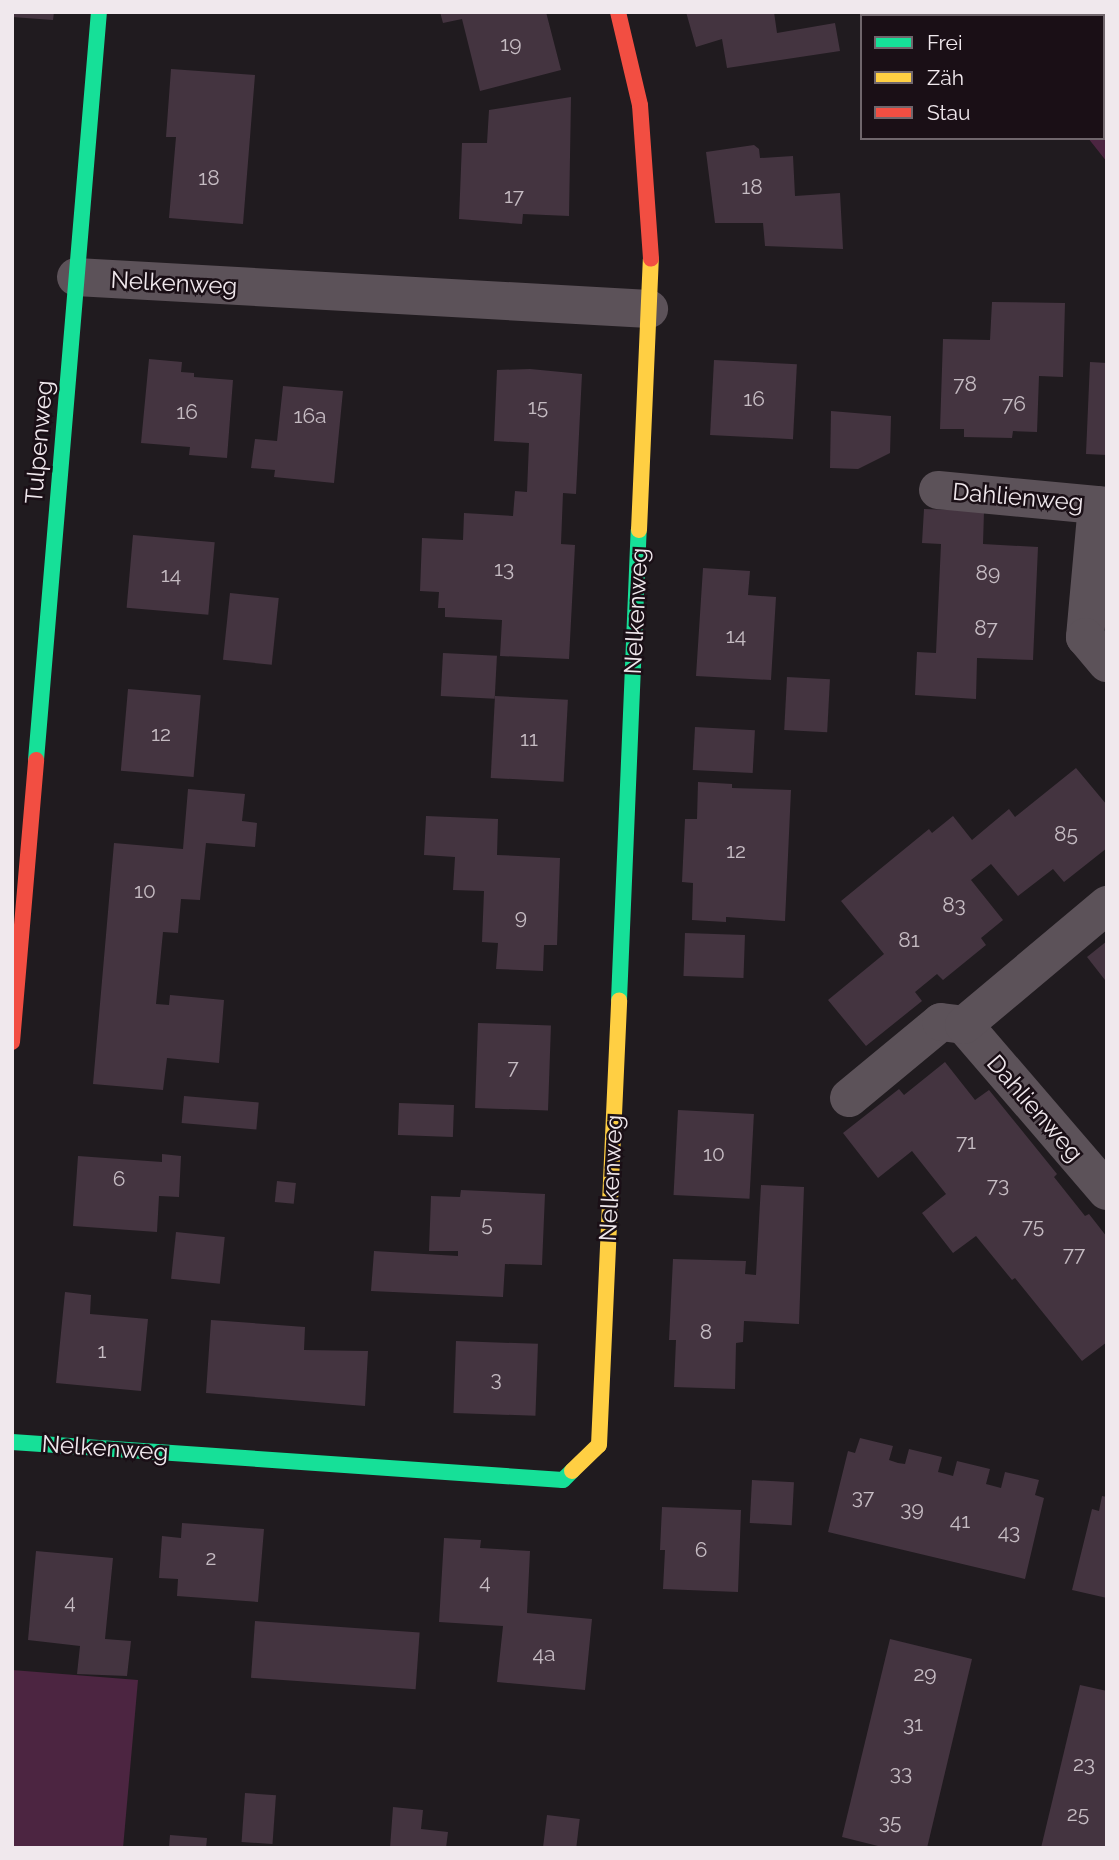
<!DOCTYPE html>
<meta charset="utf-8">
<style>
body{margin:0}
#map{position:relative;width:1119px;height:1860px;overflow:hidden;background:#201b1f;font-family:Raleway,sans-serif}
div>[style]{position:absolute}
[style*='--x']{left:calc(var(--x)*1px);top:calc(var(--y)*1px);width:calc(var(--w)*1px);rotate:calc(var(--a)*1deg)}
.green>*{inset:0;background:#4c2541}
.building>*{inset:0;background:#443440;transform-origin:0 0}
.street>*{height:38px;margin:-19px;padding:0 19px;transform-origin:19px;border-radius:19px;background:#5c5259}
.fast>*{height:16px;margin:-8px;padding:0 8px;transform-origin:8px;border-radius:8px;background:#16e098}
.slow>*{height:16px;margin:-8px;padding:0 8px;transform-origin:8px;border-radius:8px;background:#ffcf43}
.jam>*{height:16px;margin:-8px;padding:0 8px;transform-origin:8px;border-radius:8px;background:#f24e42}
span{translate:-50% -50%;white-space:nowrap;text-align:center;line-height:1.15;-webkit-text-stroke:5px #1a0f16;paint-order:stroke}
.number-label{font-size:21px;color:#c5bbc2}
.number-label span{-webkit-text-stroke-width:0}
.street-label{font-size:24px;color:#f0e8ed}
.frame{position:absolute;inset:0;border:14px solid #f0e8ed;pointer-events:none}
.legend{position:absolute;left:860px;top:14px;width:245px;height:126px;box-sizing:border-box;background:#1a0f16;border:2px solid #70666c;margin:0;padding:9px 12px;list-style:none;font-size:21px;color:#f0e8ed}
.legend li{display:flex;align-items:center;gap:14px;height:35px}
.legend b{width:35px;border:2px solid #70666c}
</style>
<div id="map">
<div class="green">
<div style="clip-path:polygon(1103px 49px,1107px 53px,1107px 162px,1088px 138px,1103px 138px)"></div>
<div style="clip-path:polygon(12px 1670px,138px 1680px,123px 1848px,12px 1848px)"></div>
</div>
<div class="building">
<div style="clip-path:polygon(12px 12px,54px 12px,53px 20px,12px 17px)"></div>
<div style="clip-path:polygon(440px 12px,546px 12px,561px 70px,480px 91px,462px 19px,443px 23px)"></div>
<div style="clip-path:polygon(686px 12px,774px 12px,777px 33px,835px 23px,840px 51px,727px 68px,722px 39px,696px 47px)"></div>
<div style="clip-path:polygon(171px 69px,255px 75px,243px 224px,169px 218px,176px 137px,166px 137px)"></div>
<div style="clip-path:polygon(571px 97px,569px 216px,523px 214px,522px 224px,459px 219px,462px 143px,487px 143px,489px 110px)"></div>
<div style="clip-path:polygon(754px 145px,759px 149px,760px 158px,793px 156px,795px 196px,840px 193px,843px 249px,765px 246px,763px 223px,715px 223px,706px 152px)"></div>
<div style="clip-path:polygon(992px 302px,1065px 303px,1063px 377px,1039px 376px,1037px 432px,1013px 431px,1012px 438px,964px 437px,964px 429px,940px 429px,943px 339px,990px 340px)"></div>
<div style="clip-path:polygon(149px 359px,182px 362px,181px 372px,194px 373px,194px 377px,233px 380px,227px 458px,189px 455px,190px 447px,141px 443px)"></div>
<div style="left:714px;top:360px;width:83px;height:75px;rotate:3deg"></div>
<div style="clip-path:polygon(1090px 362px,1107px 363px,1107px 455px,1086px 454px)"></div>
<div style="clip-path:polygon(530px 369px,582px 374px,576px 494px,563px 493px,561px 544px,575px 545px,569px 659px,500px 656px,502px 620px,445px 617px,445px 608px,438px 608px,439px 592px,420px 591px,422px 538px,463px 540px,464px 513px,513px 516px,515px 491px,527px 492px,529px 443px,494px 441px,497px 370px)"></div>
<div style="clip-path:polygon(283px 386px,343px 391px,334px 483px,274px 477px,275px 470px,251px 468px,255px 439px,277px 441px)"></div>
<div style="clip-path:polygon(831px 411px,891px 416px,890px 453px,858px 469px,830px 468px)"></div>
<div style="clip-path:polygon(924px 509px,984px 511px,983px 544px,1038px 547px,1033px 660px,977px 658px,976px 699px,915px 695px,917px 652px,936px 653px,941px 544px,922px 543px)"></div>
<div style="left:133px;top:535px;width:82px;height:73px;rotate:5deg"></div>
<div style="clip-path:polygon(703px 568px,750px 571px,748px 595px,776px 597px,771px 680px,696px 676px)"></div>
<div style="left:230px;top:593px;width:49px;height:67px;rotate:6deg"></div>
<div style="left:443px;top:653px;width:54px;height:43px;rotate:3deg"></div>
<div style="left:787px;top:677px;width:43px;height:53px;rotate:3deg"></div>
<div style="left:128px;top:689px;width:73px;height:82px;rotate:5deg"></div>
<div style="left:495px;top:696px;width:73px;height:82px;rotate:3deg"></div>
<div style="left:695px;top:727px;width:60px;height:43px;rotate:3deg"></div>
<div style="clip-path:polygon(1076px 768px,1107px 805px,1107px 848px,1064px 882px,1053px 869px,1018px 896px,991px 864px,971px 880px,1003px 920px,981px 938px,986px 945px,943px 980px,937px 974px,915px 992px,922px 1001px,866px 1046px,828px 1000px,884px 954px,841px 901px,929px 829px,932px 833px,953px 816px,972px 840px,1009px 809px,1015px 817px)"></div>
<div style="clip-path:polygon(698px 782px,732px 784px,732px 788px,791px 790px,785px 921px,726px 917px,726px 922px,692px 920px,693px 883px,682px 882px,685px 819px,697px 819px)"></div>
<div style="clip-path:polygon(188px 789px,245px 794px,242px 821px,257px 823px,255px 847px,206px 843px,200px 900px,181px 899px,178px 933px,163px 932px,156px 1004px,169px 1005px,170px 995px,224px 1000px,219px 1063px,167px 1058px,163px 1090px,93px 1084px,114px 843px,183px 849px)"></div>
<div style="clip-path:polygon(426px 816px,498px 819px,497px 855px,560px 858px,557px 945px,544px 945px,543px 971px,496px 969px,498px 943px,482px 942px,484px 891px,453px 890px,455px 857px,424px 855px)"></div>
<div style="left:685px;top:933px;width:60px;height:43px;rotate:2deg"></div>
<div style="clip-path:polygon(1107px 941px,1107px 978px,1105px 980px,1087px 957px)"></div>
<div style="left:478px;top:1023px;width:73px;height:85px;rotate:2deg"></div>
<div style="clip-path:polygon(945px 1062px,975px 1100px,989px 1090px,1057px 1174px,1054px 1177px,1085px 1216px,1089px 1214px,1107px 1237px,1107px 1342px,1082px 1361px,1015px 1278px,1012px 1280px,976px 1236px,953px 1253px,922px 1213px,946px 1194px,912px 1151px,878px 1178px,843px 1133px,899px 1089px,904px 1095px)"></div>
<div style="left:184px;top:1096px;width:75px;height:27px;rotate:5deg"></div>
<div style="left:399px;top:1103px;width:55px;height:32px;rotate:2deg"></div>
<div style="left:678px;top:1110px;width:76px;height:85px;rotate:3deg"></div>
<div style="clip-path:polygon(162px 1154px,181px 1156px,179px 1197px,159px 1196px,157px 1232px,73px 1226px,78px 1156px,162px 1162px)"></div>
<div style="left:277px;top:1181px;width:19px;height:21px;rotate:6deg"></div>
<div style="clip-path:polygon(761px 1185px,804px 1187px,799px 1324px,744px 1321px,743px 1342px,736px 1343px,735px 1389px,674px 1387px,676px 1340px,669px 1340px,673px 1259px,746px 1261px,745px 1274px,756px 1275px)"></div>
<div style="clip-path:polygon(461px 1190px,545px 1194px,542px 1265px,505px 1264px,503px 1297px,371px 1291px,374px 1251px,458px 1256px,458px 1251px,429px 1251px,431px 1196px,460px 1197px)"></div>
<div style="left:176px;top:1232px;width:49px;height:47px;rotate:6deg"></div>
<div style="clip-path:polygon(65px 1292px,91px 1295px,90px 1314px,148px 1319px,141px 1391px,56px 1383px)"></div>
<div style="clip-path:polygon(211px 1320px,305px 1327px,304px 1350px,368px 1351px,365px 1406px,206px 1393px)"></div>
<div style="left:456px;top:1341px;width:82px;height:72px;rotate:2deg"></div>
<div style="clip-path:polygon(860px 1438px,893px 1446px,889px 1460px,898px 1463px,905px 1464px,909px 1449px,942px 1457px,938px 1472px,946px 1474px,953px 1476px,957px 1461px,990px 1469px,986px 1484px,1001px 1488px,1005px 1472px,1039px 1480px,1035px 1495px,1044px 1498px,1025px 1579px,828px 1532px,848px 1451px,855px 1453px)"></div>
<div style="left:752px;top:1480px;width:42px;height:43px;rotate:3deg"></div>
<div style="clip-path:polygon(1102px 1496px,1107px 1497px,1107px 1598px,1072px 1590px,1092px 1509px,1099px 1511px)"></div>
<div style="clip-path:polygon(662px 1507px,741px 1510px,738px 1592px,663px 1589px,665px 1550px,660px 1550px)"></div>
<div style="clip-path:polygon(182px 1523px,264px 1529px,258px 1602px,177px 1596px,178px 1579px,159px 1578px,162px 1536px,181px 1538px)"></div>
<div style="clip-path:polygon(444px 1538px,481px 1540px,480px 1548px,530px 1551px,527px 1613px,592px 1619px,585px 1690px,497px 1682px,503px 1626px,439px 1622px)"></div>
<div style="clip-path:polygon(36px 1551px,113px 1558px,105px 1639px,131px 1641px,127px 1676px,77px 1674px,80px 1646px,28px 1640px)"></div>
<div style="left:255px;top:1621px;width:165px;height:57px;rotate:4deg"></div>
<div style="clip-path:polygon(890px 1639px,972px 1659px,927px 1848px,886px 1848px,842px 1837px)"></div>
<div style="clip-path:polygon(1080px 1685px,1107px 1691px,1107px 1848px,1041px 1848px)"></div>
<div style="left:245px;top:1793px;width:31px;height:49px;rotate:4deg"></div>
<div style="clip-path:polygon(393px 1807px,423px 1810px,421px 1829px,448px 1832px,446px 1848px,390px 1848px)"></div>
<div style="left:547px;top:1815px;width:33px;height:33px;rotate:7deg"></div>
<div style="clip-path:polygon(170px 1835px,207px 1838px,206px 1848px,169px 1848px)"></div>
</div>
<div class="street">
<div style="--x:76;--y:277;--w:574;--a:3.2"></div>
<div style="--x:938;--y:490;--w:170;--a:5.4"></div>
<div style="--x:1097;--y:505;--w:133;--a:95.2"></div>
<div style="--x:1085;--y:637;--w:34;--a:50"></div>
<div style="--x:964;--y:1025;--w:219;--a:49.3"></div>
<div style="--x:849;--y:1098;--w:119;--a:-39.6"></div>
<div style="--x:941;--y:1022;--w:23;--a:7"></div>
<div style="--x:964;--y:1025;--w:187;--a:-40"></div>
</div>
<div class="fast">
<div style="--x:36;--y:760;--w:751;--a:-85.19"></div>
<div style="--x:619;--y:1000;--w:470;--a:-87.6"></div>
<div style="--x:12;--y:1442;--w:552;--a:3.95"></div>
<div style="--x:563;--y:1480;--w:13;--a:-45"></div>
</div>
<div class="slow">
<div style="--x:639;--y:530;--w:271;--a:-87.5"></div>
<div style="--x:572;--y:1471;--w:37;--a:-44"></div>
<div style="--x:599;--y:1445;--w:445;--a:-87.4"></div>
</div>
<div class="jam">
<div style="--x:618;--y:12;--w:96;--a:76.7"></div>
<div style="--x:640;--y:105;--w:154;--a:85.9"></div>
<div style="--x:12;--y:1042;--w:283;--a:-85.1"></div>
</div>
<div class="number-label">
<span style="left:511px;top:44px">19</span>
<span style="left:209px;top:178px">18</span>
<span style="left:752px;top:187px">18</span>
<span style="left:514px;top:196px">17</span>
<span style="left:965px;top:384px">78</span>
<span style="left:754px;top:399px">16</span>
<span style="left:1014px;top:404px">76</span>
<span style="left:538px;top:407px">15</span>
<span style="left:187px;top:412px">16</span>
<span style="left:310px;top:416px">16a</span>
<span style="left:504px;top:569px">13</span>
<span style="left:988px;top:573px">89</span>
<span style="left:171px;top:575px">14</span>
<span style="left:986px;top:628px">87</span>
<span style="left:736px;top:636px">14</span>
<span style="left:161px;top:734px">12</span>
<span style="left:529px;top:739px">11</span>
<span style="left:1066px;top:834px">85</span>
<span style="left:736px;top:851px">12</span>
<span style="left:145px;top:891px">10</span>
<span style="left:954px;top:905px">83</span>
<span style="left:521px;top:917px">9</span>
<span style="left:909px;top:940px">81</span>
<span style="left:513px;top:1067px">7</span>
<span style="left:966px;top:1142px">71</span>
<span style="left:714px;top:1154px">10</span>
<span style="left:119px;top:1179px">6</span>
<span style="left:998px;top:1185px">73</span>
<span style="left:487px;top:1224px">5</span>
<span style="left:1033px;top:1226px">75</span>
<span style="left:1074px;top:1254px">77</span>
<span style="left:706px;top:1332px">8</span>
<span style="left:102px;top:1351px">1</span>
<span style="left:496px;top:1379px">3</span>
<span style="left:863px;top:1497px">37</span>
<span style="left:912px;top:1509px">39</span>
<span style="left:960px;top:1521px">41</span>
<span style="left:1009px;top:1532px">43</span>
<span style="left:701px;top:1550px">6</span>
<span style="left:211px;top:1558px">2</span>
<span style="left:485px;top:1582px">4</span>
<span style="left:70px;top:1602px">4</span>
<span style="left:544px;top:1654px">4a</span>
<span style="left:925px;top:1674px">29</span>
<span style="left:913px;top:1724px">31</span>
<span style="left:1084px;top:1764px">23</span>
<span style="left:901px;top:1773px">33</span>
<span style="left:1078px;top:1814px">25</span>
<span style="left:890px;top:1822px">35</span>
</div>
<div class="street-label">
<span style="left:174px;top:283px;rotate:3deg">Nelkenweg</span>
<span style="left:39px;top:442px;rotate:-85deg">Tulpenweg</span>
<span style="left:1018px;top:497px;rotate:5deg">Dahlienweg</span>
<span style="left:636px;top:611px;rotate:-87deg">Nelkenweg</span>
<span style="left:1035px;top:1108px;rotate:49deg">Dahlienweg</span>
<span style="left:611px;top:1178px;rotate:-87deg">Nelkenweg</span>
<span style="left:105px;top:1448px;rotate:4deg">Nelkenweg</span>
</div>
<div class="frame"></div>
<ul class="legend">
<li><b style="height:9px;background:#16e098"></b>Frei</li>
<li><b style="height:9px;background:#ffcf43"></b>Zäh</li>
<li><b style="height:9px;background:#f24e42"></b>Stau</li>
</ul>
</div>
